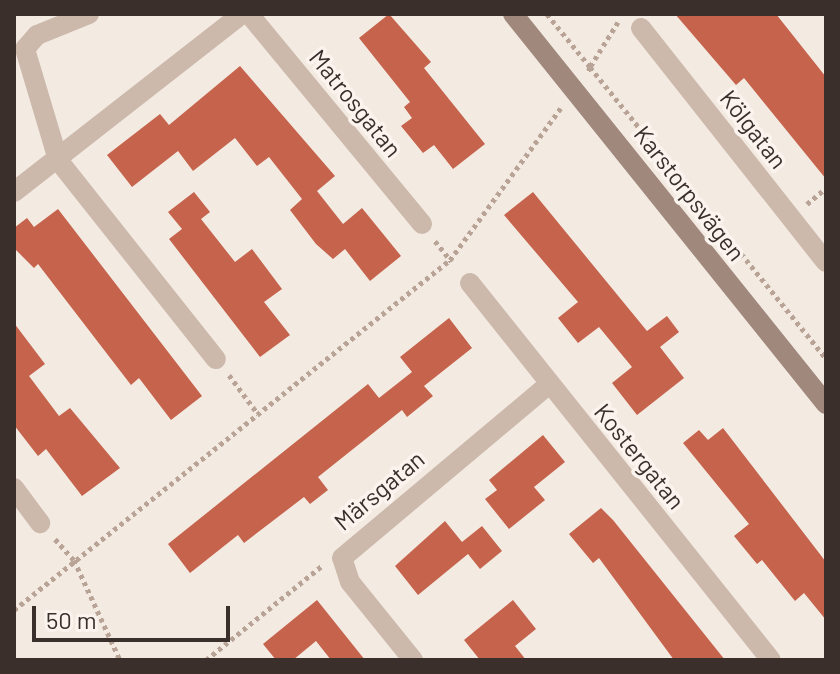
<!DOCTYPE html>
<meta charset="utf-8">
<style>
body{margin:0}
#map{position:relative;width:840px;height:674px;overflow:hidden;background:#f3eae1;font-family:Barlow,sans-serif}
div>[style]{position:absolute}
[style*='--x']{left:calc(var(--x)*1px);top:calc(var(--y)*1px);width:calc(var(--w)*1px);rotate:calc(var(--a)*1deg)}
.building>*{inset:0;background:#c6634d}
.path>*{height:5px;margin-top:-2.5px;transform-origin:0;background:repeating-linear-gradient(90deg,#b8a396 0 4px,transparent 0 8px)}
.street>*{height:20px;margin:-10px;padding:0 10px;transform-origin:10px;border-radius:10px;background:#ccb9ac}
.secondary>*{height:20px;margin:-10px;padding:0 10px;transform-origin:10px;border-radius:10px;background:#a0887d}
span{translate:-50% -50%;white-space:nowrap;text-align:center;line-height:1.15;-webkit-text-stroke:7px #fbf4ee;paint-order:stroke}
.street-label{font-size:24px;color:#3a2f2b}
.frame{position:absolute;inset:0;border:16px solid #3a2f2b;pointer-events:none}
.scale{position:absolute;left:32px;top:606px;width:198px;height:36px;box-sizing:border-box;border:4px solid #3a2f2b;border-top:0;padding-left:10px;font-size:24px;line-height:28px;white-space:nowrap;color:#3a2f2b;-webkit-text-stroke:6px #fbf4ee;paint-order:stroke}
</style>
<div id="map">
<div class="building">
<div style="clip-path:polygon(389px 14px,431px 62px,424px 68px,485px 144px,453px 169px,434px 145px,423px 153px,401px 126px,412px 118px,404px 107px,410px 102px,359px 38px)"></div>
<div style="clip-path:polygon(675px 14px,776px 14px,826px 77px,826px 179px,744px 78px,736px 85px)"></div>
<div style="clip-path:polygon(240px 66px,335px 176px,317px 191px,343px 224px,362px 208px,401px 256px,370px 281px,345px 249px,333px 259px,316px 244px,290px 210px,302px 199px,269px 157px,257px 166px,235px 138px,193px 171px,178px 151px,132px 187px,107px 155px,160px 114px,169px 125px)"></div>
<div style="clip-path:polygon(194px 192px,210px 212px,201px 219px,235px 262px,252px 249px,282px 289px,264px 302px,290px 335px,260px 357px,169px 239px,182px 229px,168px 212px)"></div>
<div style="clip-path:polygon(533px 192px,647px 331px,667px 316px,679px 332px,660px 347px,684px 378px,637px 415px,612px 383px,632px 367px,599px 327px,578px 343px,558px 318px,578px 302px,504px 215px)"></div>
<div style="clip-path:polygon(58px 209px,202px 396px,171px 420px,139px 378px,131px 385px,38px 264px,34px 268px,14px 248px,14px 228px,27px 218px,34px 227px)"></div>
<div style="clip-path:polygon(449px 318px,472px 348px,424px 386px,433px 396px,407px 417px,402px 410px,318px 477px,328px 490px,310px 504px,304px 497px,244px 543px,238px 535px,190px 573px,168px 544px,368px 384px,379px 398px,412px 372px,400px 357px)"></div>
<div style="clip-path:polygon(14px 323px,45px 364px,29px 376px,59px 416px,70px 408px,120px 468px,82px 496px,46px 449px,38px 456px,14px 425px)"></div>
<div style="clip-path:polygon(723px 428px,826px 562px,826px 620px,804px 593px,795px 601px,762px 560px,757px 564px,734px 536px,749px 524px,683px 443px,699px 430px,708px 440px)"></div>
<div style="clip-path:polygon(543px 435px,565px 462px,534px 487px,545px 500px,509px 529px,485px 499px,497px 490px,489px 480px)"></div>
<div style="clip-path:polygon(601px 508px,613px 520px,725px 660px,674px 660px,599px 558px,593px 563px,569px 534px)"></div>
<div style="clip-path:polygon(445px 521px,462px 542px,482px 526px,502px 551px,480px 569px,468px 554px,418px 595px,395px 566px)"></div>
<div style="clip-path:polygon(317px 600px,365px 660px,331px 660px,316px 641px,293px 660px,276px 660px,263px 644px)"></div>
<div style="clip-path:polygon(513px 600px,536px 629px,515px 646px,526px 660px,480px 660px,464px 640px)"></div>
</div>
<div class="path">
<div style="--x:547;--y:14;--w:68;--a:50.9"></div>
<div style="--x:590;--y:67;--w:5;--a:112"></div>
<div style="--x:618;--y:22;--w:53;--a:121.9"></div>
<div style="--x:590;--y:67;--w:375;--a:51"></div>
<div style="--x:807;--y:204;--w:25;--a:-40"></div>
<div style="--x:435;--y:241;--w:26;--a:51"></div>
<div style="--x:229;--y:375;--w:49;--a:53.4"></div>
<div style="--x:55;--y:539;--w:28;--a:48"></div>
<div style="--x:74;--y:560;--w:110;--a:65.3"></div>
<div style="--x:14;--y:610;--w:559;--a:-38.76"></div>
<div style="--x:450;--y:260;--w:188;--a:-53.9"></div>
<div style="--x:206;--y:660;--w:151;--a:-39.1"></div>
</div>
<div class="street">
<div style="--x:89;--y:14;--w:56;--a:158"></div>
<div style="--x:37;--y:35;--w:18;--a:131"></div>
<div style="--x:25;--y:49;--w:116;--a:73.4"></div>
<div style="--x:58;--y:160;--w:254;--a:51.6"></div>
<div style="--x:249;--y:14;--w:272;--a:50.5"></div>
<div style="--x:641;--y:28;--w:298;--a:51.7"></div>
<div style="--x:14;--y:192;--w:289;--a:-38"></div>
<div style="--x:470;--y:283;--w:482;--a:51.4"></div>
<div style="--x:14;--y:488;--w:44;--a:53.4"></div>
<div style="--x:413;--y:660;--w:100;--a:-128.9"></div>
<div style="--x:350;--y:582;--w:25;--a:-108"></div>
<div style="--x:342;--y:558;--w:270;--a:-40"></div>
</div>
<div class="secondary">
<div style="--x:513;--y:14;--w:500;--a:51.25"></div>
</div>
<div class="street-label">
<span style="left:356px;top:103px;rotate:51deg">Matrosgatan</span>
<span style="left:754px;top:129px;rotate:52deg">Kölgatan</span>
<span style="left:690px;top:193px;rotate:52deg">Karstorpsvägen</span>
<span style="left:640px;top:456px;rotate:51deg">Kostergatan</span>
<span style="left:379px;top:490px;rotate:-40deg">Märsgatan</span>
</div>
<div class="frame"></div>
<div class="scale">50 m</div>
</div>
